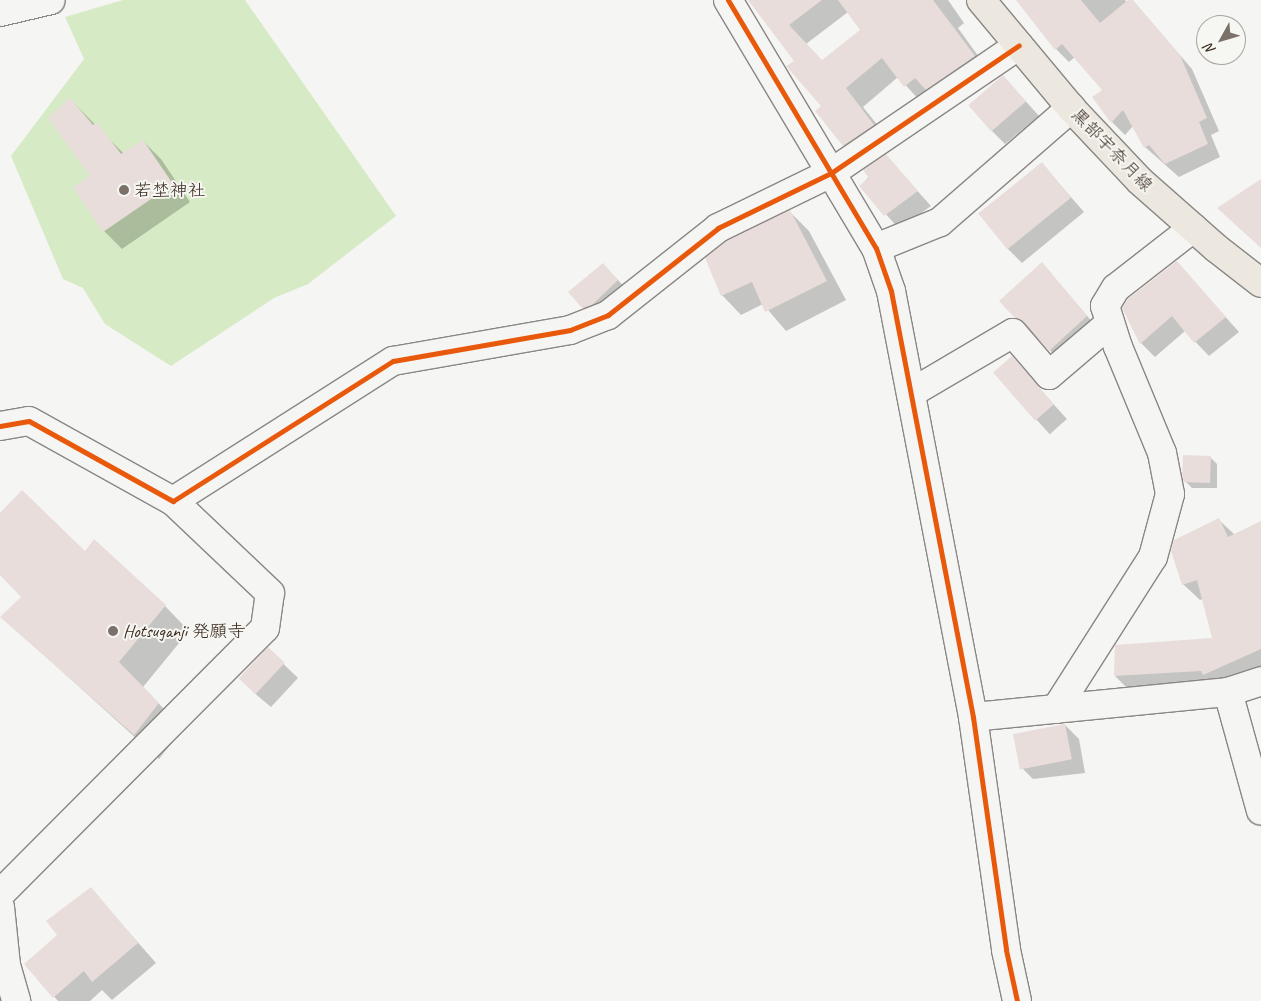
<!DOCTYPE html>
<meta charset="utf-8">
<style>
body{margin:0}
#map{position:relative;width:1261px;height:1001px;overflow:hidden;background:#f5f5f3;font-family:Caveat,"Klee One",sans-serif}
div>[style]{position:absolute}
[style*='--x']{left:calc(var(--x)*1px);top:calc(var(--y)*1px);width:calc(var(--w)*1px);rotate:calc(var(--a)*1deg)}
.green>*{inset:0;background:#d6ebc5}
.shadow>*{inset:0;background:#0003;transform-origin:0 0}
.building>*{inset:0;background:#e8ddda;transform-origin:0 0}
.roads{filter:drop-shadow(1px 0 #8a8683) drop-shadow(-1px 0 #8a8683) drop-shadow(0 1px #8a8683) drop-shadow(0 -1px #8a8683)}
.street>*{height:28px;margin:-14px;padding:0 14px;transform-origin:14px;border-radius:14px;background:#f5f5f3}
.secondary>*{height:28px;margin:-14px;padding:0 14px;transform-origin:14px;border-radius:14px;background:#f5f5f3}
.primary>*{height:28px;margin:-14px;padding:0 14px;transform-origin:14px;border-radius:14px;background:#ece8df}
.cycleway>*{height:5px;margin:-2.5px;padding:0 2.5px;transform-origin:2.5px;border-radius:2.5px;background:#e8590c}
.dots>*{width:14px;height:14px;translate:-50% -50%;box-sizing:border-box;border:2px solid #f6f6f2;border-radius:50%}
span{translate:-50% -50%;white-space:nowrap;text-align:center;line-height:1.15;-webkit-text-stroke:4px #f6f6f2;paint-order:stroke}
.street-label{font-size:18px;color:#3b2a1e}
.poi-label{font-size:18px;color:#3b2a1e}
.left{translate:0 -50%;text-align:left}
.north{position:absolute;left:1196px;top:15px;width:50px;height:50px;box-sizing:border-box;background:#f6f6f2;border:1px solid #aba49d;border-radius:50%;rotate:231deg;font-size:14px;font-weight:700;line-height:20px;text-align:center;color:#3b2a1e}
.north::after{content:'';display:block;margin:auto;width:18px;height:22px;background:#7c7169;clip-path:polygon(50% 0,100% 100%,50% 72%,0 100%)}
</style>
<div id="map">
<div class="green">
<div style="clip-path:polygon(123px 0,245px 0,396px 216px,308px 284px,274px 298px,171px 366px,105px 324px,83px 288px,63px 279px,11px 156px,84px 59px,65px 17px)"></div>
</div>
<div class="shadow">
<div style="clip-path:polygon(evenodd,763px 0,948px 0,964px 23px,958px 28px,992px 75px,923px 104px,898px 77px,863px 107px,892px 143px,862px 163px,844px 145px,763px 0,848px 12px,861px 30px,823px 62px,806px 44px,848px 12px)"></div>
<div style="clip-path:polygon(1017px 0,1125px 0,1127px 3px,1132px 0,1192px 69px,1219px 131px,1211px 135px,1220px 157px,1179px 177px,1145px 147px,1133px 126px,1125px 135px,1112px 122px,1104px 90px,1075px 57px,1069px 62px,1056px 49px)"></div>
<div style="clip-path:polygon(1003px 76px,1039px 116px,1005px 144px,991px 130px)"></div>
<div style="clip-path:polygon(70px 99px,124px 154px,143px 141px,161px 159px,190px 202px,122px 249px,104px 231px)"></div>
<div style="clip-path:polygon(886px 156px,931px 206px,899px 229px,861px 186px)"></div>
<div style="clip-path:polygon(1042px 164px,1084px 212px,1022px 263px,1008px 249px)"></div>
<div style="clip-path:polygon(790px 212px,809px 231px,846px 300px,786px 331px,763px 304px,741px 315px,722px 295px)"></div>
<div style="clip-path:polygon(1176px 262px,1239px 332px,1209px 356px,1185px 331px,1155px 357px,1141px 343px,1123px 308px)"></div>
<div style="clip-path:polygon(1042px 263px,1100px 331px,1064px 364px,1016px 317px)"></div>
<div style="clip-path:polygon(603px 264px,631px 294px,597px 322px,583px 308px)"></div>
<div style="left:1012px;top:358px;width:82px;height:23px;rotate:48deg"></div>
<div style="clip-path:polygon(1210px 457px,1217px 464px,1217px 488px,1192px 488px,1185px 481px)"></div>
<div style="clip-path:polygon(0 515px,85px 553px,165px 606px,189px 631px,143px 687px,183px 729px,159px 759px,2px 617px,23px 597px,0 573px)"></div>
<div style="clip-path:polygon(1219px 520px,1235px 535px,1261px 523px,1261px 672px,1220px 690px,1131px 692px,1115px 676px,1214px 639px,1203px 599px,1200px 600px,1183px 584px)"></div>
<div style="clip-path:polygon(268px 649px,298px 678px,271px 707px,253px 692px)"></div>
<div style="clip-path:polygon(1065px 725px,1079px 739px,1085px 773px,1033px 779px,1019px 765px)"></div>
<div style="clip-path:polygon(91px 889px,156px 963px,112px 1000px,102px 990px,90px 1001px,58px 1001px,26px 964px,58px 935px)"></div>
</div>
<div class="building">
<div style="clip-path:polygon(748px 0,822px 0,789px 25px,822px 60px,860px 30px,838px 0,933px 0,975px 56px,926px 90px,915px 78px,904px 87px,882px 58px,846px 88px,874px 125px,843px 146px,815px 111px,821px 106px,786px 66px,794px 61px)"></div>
<div style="clip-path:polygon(1016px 0,1081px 0,1100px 23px,1128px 0,1133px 0,1180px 55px,1207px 118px,1199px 122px,1208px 144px,1165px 164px,1149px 145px,1144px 148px,1123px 110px,1111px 123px,1092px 97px,1102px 90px,1062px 44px,1055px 50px)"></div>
<div style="left:1003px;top:75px;width:35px;height:46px;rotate:49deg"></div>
<div style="clip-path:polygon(70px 98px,93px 125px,97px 122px,121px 154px,143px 140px,173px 184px,103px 232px,73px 187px,90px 176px,48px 118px)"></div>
<div style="clip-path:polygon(886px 154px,918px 191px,884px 216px,859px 186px,869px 178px,863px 170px)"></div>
<div style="left:1042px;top:162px;width:46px;height:82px;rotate:51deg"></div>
<div style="clip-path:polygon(1261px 179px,1261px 248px,1217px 208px)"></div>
<div style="clip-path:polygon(790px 210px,827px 281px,765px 312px,752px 282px,721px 296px,705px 258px,726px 241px)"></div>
<div style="clip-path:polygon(1177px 261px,1226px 317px,1194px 343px,1172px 316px,1140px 344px,1122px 308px,1128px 299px)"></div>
<div style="clip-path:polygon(1042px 262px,1087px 316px,1049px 351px,1025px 323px,1015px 318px,999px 301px)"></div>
<div style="clip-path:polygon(603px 263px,618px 280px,592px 305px,582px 308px,568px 292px)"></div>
<div style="left:1012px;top:356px;width:64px;height:25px;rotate:49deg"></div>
<div style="left:1183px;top:455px;width:28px;height:27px;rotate:2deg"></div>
<div style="clip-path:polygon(22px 490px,85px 551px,94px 539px,166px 605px,119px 662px,159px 703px,134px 735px,0 617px,21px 597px,0 575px,0 513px)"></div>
<div style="clip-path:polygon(1219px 518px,1228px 537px,1261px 521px,1261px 649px,1203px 675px,1201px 671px,1114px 676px,1115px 645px,1212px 638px,1197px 580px,1182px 585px,1171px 551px,1174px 540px)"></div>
<div style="left:268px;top:647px;width:23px;height:43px;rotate:43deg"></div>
<div style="left:1065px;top:724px;width:36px;height:53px;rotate:79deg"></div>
<div style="clip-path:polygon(91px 887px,138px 943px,92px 982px,84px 971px,53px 998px,24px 964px,57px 935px,46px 921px)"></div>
</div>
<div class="roads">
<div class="street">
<div style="--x:728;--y:0;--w:289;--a:59.2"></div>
<div style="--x:876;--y:248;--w:46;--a:70.8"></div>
<div style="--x:891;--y:291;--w:434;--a:79.1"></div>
<div style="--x:973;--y:717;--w:235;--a:81.9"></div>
<div style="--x:1006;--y:950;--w:52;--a:77.8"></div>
<div style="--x:0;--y:12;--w:52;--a:-13.2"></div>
<div style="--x:876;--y:248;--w:69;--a:-22.1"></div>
<div style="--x:940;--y:222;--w:174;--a:-41"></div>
<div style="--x:911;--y:393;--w:118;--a:-30.5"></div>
<div style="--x:1013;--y:333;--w:55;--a:49.4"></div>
<div style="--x:1049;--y:375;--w:80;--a:-40.4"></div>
<div style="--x:0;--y:426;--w:29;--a:-10"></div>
<div style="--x:29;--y:421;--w:165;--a:29.1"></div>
<div style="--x:173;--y:501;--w:261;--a:-32.5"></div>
<div style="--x:393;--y:361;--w:180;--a:-9.9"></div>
<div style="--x:570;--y:330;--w:41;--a:-21.5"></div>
<div style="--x:608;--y:315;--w:140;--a:-38.3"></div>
<div style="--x:718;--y:228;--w:126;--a:-26"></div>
<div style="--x:831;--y:173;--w:227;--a:-34.2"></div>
<div style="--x:1228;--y:692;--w:35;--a:-18"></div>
<div style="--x:1056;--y:709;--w:180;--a:-57.5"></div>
<div style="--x:1153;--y:557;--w:65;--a:-74.9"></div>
<div style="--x:1170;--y:494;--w:42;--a:-101"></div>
<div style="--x:1162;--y:453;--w:115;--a:-112.5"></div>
<div style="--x:1118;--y:347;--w:43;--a:-107.6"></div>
<div style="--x:1105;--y:306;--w:21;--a:-59"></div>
<div style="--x:1116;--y:288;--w:98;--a:-37.9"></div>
<div style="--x:973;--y:717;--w:256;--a:-5.6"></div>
<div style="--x:1228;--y:692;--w:123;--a:74.5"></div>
<div style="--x:0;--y:894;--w:375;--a:-45.1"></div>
<div style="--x:265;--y:628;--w:35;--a:-82"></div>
<div style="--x:270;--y:593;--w:134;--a:-136.5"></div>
</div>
<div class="secondary">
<div style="--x:0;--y:907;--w:58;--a:84.1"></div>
<div style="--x:6;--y:965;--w:37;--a:74"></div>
</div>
<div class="primary">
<div style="--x:981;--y:0;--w:141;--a:50.2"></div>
<div style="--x:1071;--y:108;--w:100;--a:46.6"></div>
<div style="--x:1140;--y:181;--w:101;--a:41.4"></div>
<div style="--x:1216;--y:248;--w:57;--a:37.9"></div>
</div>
</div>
<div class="cycleway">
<div style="--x:728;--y:0;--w:289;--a:59.2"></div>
<div style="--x:876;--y:248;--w:46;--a:70.8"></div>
<div style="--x:891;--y:291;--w:434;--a:79.1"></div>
<div style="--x:973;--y:717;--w:235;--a:81.9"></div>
<div style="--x:1006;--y:950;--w:52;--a:77.8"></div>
<div style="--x:0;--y:426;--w:29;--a:-10"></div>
<div style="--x:29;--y:421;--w:165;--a:29.1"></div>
<div style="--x:173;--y:501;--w:261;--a:-32.5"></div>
<div style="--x:393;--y:361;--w:180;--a:-9.9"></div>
<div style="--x:570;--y:330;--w:41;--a:-21.5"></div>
<div style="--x:608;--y:315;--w:140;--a:-38.3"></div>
<div style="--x:718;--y:228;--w:126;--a:-26"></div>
<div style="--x:831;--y:173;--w:227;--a:-34.2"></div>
</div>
<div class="dots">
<div style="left:124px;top:190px;background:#7c7169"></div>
<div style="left:113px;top:631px;background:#7c7169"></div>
</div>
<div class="street-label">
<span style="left:1112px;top:150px;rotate:46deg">黒部宇奈月線</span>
</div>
<div class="poi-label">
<span class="left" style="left:134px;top:190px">若埜神社</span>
<span class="left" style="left:123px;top:631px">Hotsuganji 発願寺</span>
</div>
<div class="north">N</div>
</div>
